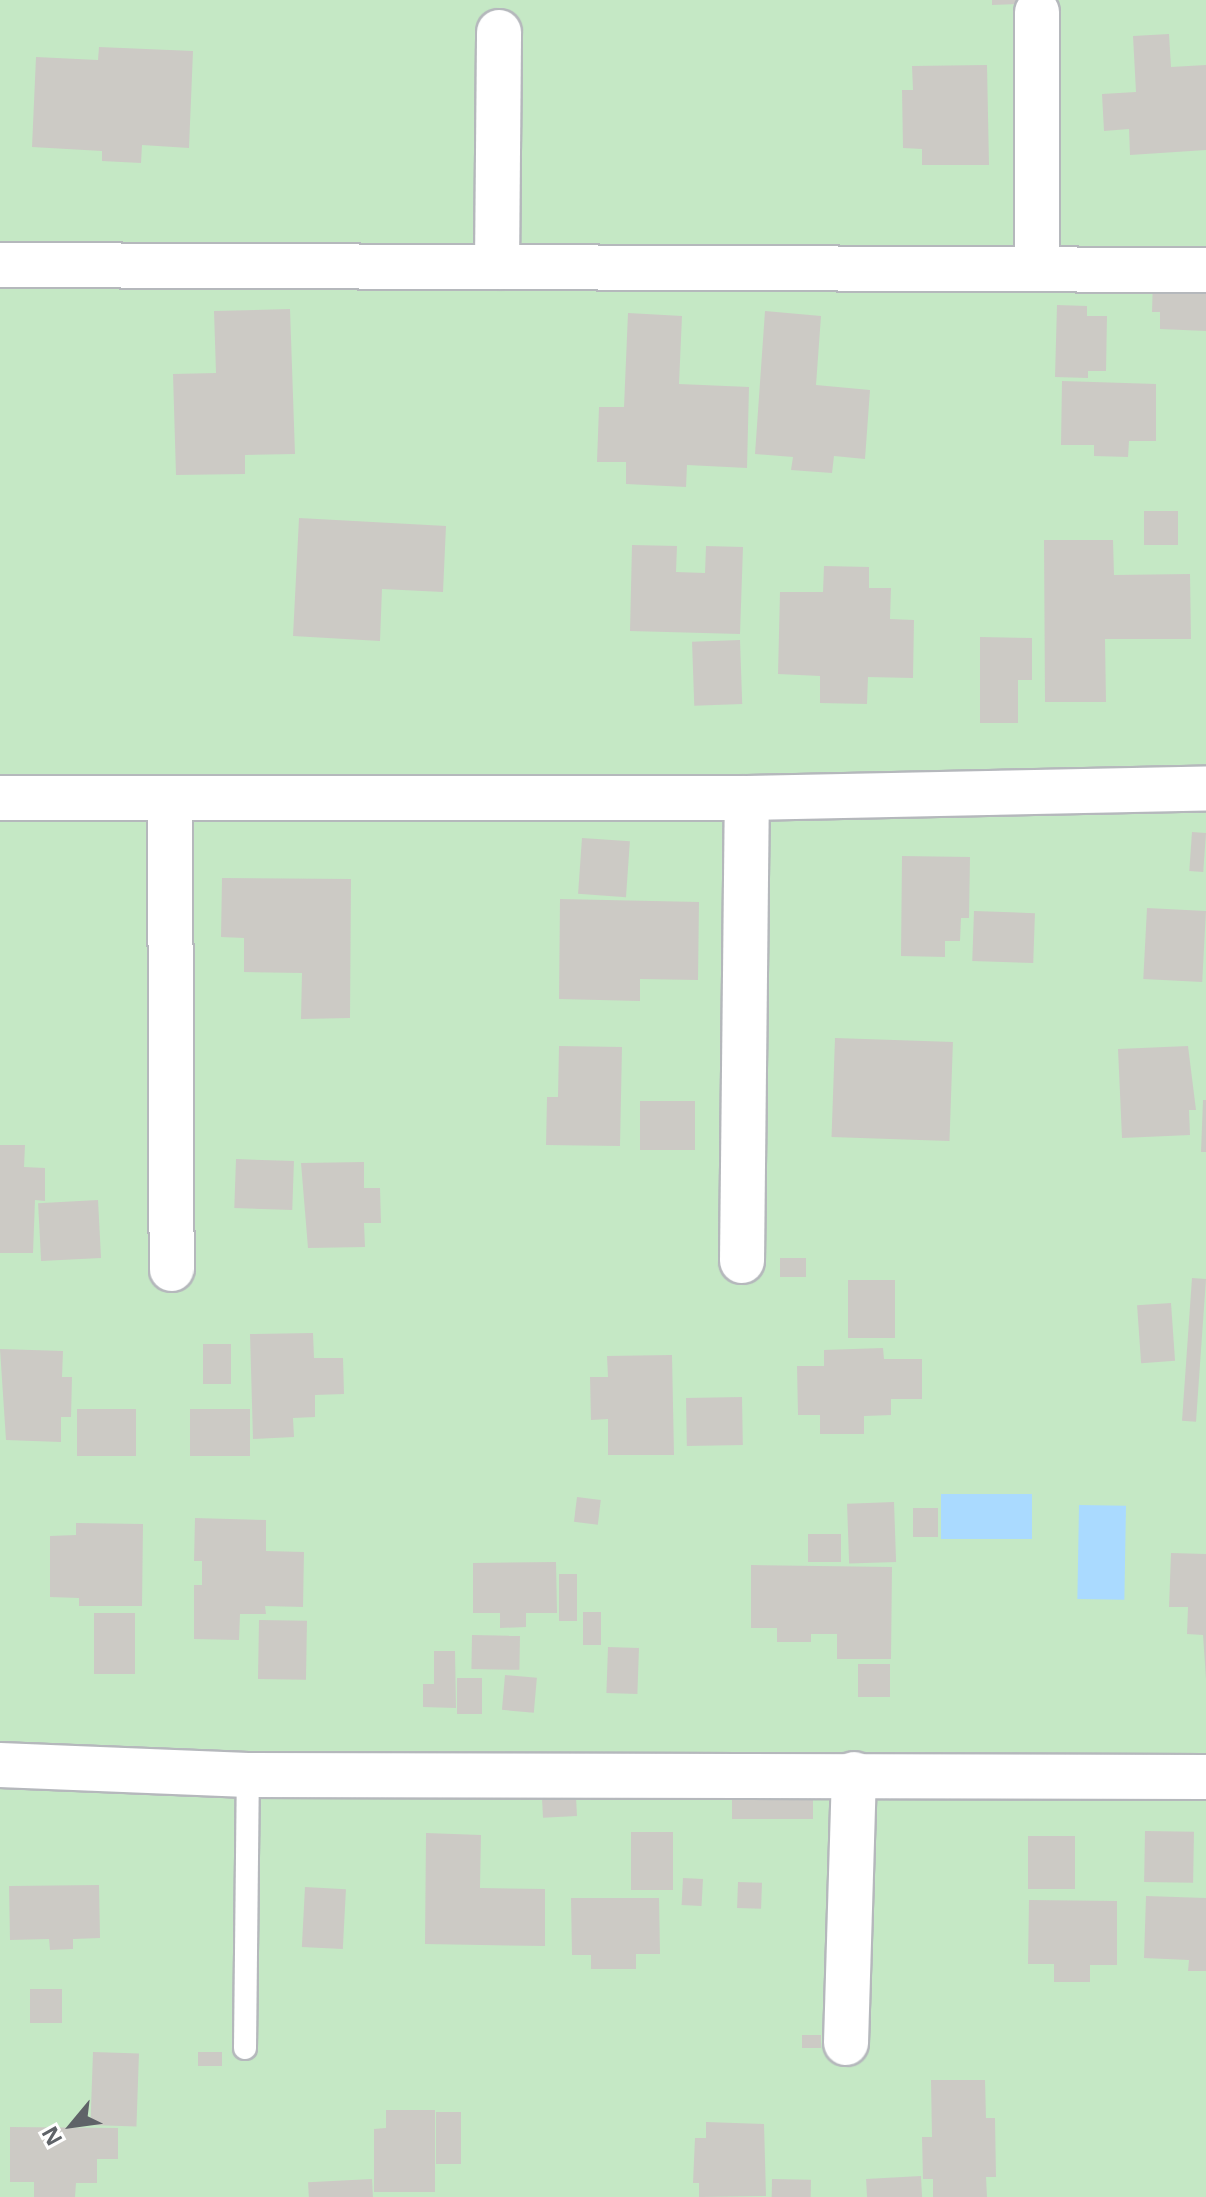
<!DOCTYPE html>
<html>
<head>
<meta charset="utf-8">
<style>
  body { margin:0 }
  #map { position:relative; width:1206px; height:2197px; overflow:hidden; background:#f1efe8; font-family:"Open Sans",sans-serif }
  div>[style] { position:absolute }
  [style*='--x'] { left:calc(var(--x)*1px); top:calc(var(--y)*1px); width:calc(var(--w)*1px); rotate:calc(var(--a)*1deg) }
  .green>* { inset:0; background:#c5e8c5; transform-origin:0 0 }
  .water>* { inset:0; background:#aadaff; transform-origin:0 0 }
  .building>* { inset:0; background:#cccac5; transform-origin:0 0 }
  .roads { filter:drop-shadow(2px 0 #b5b8bc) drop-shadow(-2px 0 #b5b8bc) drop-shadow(0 2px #b5b8bc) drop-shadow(0 -2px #b5b8bc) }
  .service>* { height:22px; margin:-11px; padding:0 11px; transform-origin:11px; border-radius:11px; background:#fff }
  .minor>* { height:44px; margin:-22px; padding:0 22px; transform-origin:22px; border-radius:22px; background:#fff }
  span { translate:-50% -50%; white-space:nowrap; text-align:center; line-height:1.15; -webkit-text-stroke:7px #fff; paint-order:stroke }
  .north { position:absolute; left:32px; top:2085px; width:80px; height:80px; -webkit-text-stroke:6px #fff; paint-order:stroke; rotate:241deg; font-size:22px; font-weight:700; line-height:32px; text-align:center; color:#5f6368 }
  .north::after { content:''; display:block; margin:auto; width:28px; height:36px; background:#5f6368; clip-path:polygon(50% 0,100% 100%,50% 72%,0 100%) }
</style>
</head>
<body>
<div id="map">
  <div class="green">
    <i style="left:0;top:0;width:1206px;height:2197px"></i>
  </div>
  <div class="water">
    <i style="left:1032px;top:1494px;width:45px;height:91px;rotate:90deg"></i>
    <i style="left:1079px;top:1505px;width:47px;height:94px;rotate:1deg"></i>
  </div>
  <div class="building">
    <i style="clip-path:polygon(992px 0,1019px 0,1019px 4px,992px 5px)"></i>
    <i style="clip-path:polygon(1169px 34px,1171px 67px,1206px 65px,1206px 150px,1130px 155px,1129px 129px,1104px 131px,1102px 94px,1136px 92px,1133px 36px)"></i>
    <i style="clip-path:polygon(99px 47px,193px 51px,189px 148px,142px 145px,141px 163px,102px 161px,102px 151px,32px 147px,36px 57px,98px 60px)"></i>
    <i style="clip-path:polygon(987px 65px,989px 165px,922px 165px,922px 149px,903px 148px,902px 90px,913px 90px,912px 66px)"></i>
    <i style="clip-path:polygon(1153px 279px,1206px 282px,1206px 331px,1160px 329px,1160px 312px,1152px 312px)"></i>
    <i style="clip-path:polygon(1057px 305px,1087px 306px,1087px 316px,1107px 316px,1106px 371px,1088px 371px,1088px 378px,1055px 377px)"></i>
    <i style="clip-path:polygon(290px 309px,295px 454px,245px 455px,245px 474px,176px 475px,173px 374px,216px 373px,214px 311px)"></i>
    <i style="clip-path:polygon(765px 311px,821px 316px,816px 385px,870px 390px,865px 459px,834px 456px,832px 473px,791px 470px,793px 457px,755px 454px)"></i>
    <i style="clip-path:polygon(628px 313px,682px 316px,679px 384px,749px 387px,747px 468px,687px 465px,686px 487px,626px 484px,626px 462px,597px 462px,599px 407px,624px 407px)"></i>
    <i style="clip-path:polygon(1062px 381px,1156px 384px,1156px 441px,1129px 441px,1128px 457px,1094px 456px,1094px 445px,1061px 445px)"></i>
    <i style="left:1144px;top:511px;width:34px;height:34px"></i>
    <i style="clip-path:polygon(299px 518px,446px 526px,443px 592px,382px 589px,380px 641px,293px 636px)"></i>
    <i style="clip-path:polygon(1044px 540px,1113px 540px,1114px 575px,1190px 574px,1191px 639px,1105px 639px,1106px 702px,1045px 702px)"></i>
    <i style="clip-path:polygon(632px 545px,677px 546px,676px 572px,705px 573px,706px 546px,743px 547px,740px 634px,630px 631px)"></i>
    <i style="clip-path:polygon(824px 566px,869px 567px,869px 588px,891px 588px,890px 619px,914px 620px,913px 678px,868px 677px,867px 704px,820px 703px,820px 676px,778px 674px,780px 592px,823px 592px)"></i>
    <i style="clip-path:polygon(980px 637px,1032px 638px,1032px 680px,1018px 680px,1018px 723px,980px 723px)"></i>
    <i style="left:740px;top:640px;width:64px;height:48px;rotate:88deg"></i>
    <i style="left:1192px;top:832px;width:14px;height:39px;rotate:4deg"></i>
    <i style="left:582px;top:838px;width:48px;height:56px;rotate:4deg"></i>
    <i style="clip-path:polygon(902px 856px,970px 857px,969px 918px,961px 918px,960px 941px,945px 941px,945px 957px,901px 956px)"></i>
    <i style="clip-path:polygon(222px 878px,351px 879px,350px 1018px,301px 1019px,302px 973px,244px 972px,244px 938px,221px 937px)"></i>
    <i style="clip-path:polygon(560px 899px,699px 902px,698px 980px,640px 979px,640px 1001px,559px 999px)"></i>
    <i style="left:1147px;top:908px;width:59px;height:71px;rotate:3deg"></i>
    <i style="left:974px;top:911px;width:61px;height:50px;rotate:2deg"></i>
    <i style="left:835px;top:1038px;width:118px;height:99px;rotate:2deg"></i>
    <i style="clip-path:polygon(559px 1046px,622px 1047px,620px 1146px,546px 1145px,547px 1097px,558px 1097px)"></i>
    <i style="clip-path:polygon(1188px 1046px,1196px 1110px,1189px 1110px,1190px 1135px,1122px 1138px,1118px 1049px)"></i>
    <i style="clip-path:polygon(1203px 1100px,1206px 1100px,1206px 1152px,1201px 1152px)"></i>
    <i style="left:640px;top:1101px;width:55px;height:49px"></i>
    <i style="clip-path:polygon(0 1145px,25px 1145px,24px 1167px,45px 1168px,45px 1201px,35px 1200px,33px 1253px,0 1253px)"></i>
    <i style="left:236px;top:1159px;width:58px;height:49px;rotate:2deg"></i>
    <i style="clip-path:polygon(364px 1162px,364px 1188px,380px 1188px,381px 1223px,364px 1223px,365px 1247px,308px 1248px,301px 1163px)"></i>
    <i style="left:98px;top:1200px;width:58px;height:60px;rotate:87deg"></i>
    <i style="left:780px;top:1258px;width:26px;height:19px"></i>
    <i style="left:1192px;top:1278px;width:14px;height:143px;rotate:4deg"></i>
    <i style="left:848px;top:1280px;width:47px;height:58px"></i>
    <i style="left:1171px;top:1303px;width:58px;height:34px;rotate:86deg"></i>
    <i style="clip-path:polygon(313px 1333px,314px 1358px,343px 1358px,344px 1394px,315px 1395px,315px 1417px,293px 1418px,294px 1437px,253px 1439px,250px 1334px)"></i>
    <i style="left:203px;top:1344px;width:28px;height:40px"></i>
    <i style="clip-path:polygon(883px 1348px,884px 1359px,922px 1359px,922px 1399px,891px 1399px,891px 1415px,864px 1416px,864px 1434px,820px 1434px,820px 1415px,798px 1415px,797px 1366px,824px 1366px,824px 1350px)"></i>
    <i style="clip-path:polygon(0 1349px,63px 1351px,62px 1377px,72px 1377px,71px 1417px,61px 1417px,61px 1442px,6px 1440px)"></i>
    <i style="clip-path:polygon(672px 1355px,674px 1455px,608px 1455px,608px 1419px,591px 1420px,590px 1377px,608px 1377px,607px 1356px)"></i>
    <i style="left:742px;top:1397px;width:48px;height:56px;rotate:89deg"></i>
    <i style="left:77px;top:1409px;width:59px;height:47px"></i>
    <i style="left:190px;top:1409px;width:60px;height:47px"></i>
    <i style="left:577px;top:1497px;width:24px;height:25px;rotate:7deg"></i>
    <i style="left:894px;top:1502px;width:60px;height:47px;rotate:88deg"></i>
    <i style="left:913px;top:1508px;width:25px;height:29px"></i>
    <i style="clip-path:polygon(195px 1518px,266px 1520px,266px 1551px,304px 1552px,303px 1607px,265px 1606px,266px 1614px,240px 1614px,239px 1640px,194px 1639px,194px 1585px,202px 1585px,202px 1561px,194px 1561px)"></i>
    <i style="clip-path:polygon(76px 1523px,143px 1524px,142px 1606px,79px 1606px,79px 1598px,50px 1597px,50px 1536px,76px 1535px)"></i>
    <i style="left:808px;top:1534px;width:33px;height:28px"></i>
    <i style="clip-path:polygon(1171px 1553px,1206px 1554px,1206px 1679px,1203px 1635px,1187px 1634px,1188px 1607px,1169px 1607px)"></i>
    <i style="clip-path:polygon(556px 1562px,557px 1613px,526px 1613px,526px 1627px,500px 1628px,500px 1613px,473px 1613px,473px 1563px)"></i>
    <i style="clip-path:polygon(751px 1565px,892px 1567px,891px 1659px,837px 1659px,837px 1634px,811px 1634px,811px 1642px,777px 1642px,777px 1628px,751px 1628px)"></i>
    <i style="left:559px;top:1574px;width:18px;height:47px"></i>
    <i style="left:583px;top:1612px;width:18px;height:33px"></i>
    <i style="left:94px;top:1613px;width:41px;height:61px"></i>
    <i style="left:259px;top:1620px;width:48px;height:59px;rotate:1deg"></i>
    <i style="left:472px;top:1635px;width:48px;height:34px;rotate:1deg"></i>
    <i style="left:608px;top:1647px;width:31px;height:46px;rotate:2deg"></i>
    <i style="clip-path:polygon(434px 1651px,455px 1651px,456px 1708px,423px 1707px,423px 1684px,434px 1684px)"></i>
    <i style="left:858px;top:1664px;width:32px;height:33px"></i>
    <i style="left:505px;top:1675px;width:32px;height:35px;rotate:5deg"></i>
    <i style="left:457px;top:1678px;width:25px;height:36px"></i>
    <i style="left:732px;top:1796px;width:81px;height:23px"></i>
    <i style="left:576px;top:1797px;width:19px;height:34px;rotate:87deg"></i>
    <i style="left:1145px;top:1831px;width:49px;height:51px;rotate:1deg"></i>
    <i style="left:631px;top:1832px;width:42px;height:58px"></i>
    <i style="clip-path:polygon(426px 1833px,481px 1835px,480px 1888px,545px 1889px,545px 1946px,425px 1944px)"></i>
    <i style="left:1028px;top:1836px;width:47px;height:53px"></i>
    <i style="left:683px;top:1878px;width:20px;height:27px;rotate:3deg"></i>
    <i style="left:738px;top:1882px;width:24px;height:26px;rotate:2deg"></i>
    <i style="clip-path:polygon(99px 1885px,100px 1938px,73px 1939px,73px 1949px,50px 1950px,49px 1939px,10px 1940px,9px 1886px)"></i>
    <i style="left:305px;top:1887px;width:41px;height:60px;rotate:3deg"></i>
    <i style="clip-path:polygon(1146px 1896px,1206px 1898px,1206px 1971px,1188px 1971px,1189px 1960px,1144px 1958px)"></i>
    <i style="clip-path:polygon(571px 1898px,659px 1898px,660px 1954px,636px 1954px,636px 1969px,591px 1969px,591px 1955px,572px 1955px)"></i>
    <i style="clip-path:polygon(1029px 1900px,1117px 1901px,1117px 1965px,1090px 1965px,1090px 1982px,1054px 1982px,1054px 1964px,1028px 1964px)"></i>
    <i style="left:30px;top:1989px;width:32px;height:34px"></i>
    <i style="left:821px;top:2035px;width:13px;height:19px;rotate:90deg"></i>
    <i style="left:93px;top:2052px;width:46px;height:73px;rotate:2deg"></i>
    <i style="left:198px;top:2052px;width:24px;height:14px"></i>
    <i style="clip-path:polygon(931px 2080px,985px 2080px,986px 2118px,995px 2118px,996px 2177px,986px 2177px,987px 2197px,933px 2197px,933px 2179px,923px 2179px,922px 2137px,932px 2137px)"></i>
    <i style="clip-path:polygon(386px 2110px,435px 2110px,435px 2192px,374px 2192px,374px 2129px,386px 2128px)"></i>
    <i style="left:461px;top:2112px;width:52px;height:25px;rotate:90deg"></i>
    <i style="clip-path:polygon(706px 2122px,764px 2124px,766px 2196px,699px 2197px,699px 2183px,693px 2183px,695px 2138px,706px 2138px)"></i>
    <i style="clip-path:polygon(10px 2127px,118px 2128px,118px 2159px,97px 2159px,97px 2183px,76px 2183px,75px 2197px,34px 2197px,34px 2182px,10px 2182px)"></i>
    <i style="left:921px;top:2176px;width:21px;height:55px;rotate:87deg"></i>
    <i style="left:372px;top:2179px;width:18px;height:64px;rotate:87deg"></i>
    <i style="left:772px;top:2179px;width:39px;height:18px;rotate:1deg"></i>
  </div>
  <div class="roads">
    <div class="service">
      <i style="--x:245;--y:2048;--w:273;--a:-89.4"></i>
    </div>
    <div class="minor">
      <i style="--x:1037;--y:12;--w:256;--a:90"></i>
      <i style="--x:0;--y:265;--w:1206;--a:0.24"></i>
      <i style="--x:497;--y:267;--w:235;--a:-89.5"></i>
      <i style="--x:0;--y:798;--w:747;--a:0"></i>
      <i style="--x:747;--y:798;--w:459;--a:-1.2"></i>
      <i style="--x:170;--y:800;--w:469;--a:89.8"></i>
      <i style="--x:742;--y:1261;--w:463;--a:-89.4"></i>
      <i style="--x:0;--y:1765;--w:248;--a:2.3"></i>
      <i style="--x:248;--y:1775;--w:958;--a:0.12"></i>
      <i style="--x:846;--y:2043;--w:269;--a:-88.3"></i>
    </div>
  </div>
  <div class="north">N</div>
</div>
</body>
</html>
